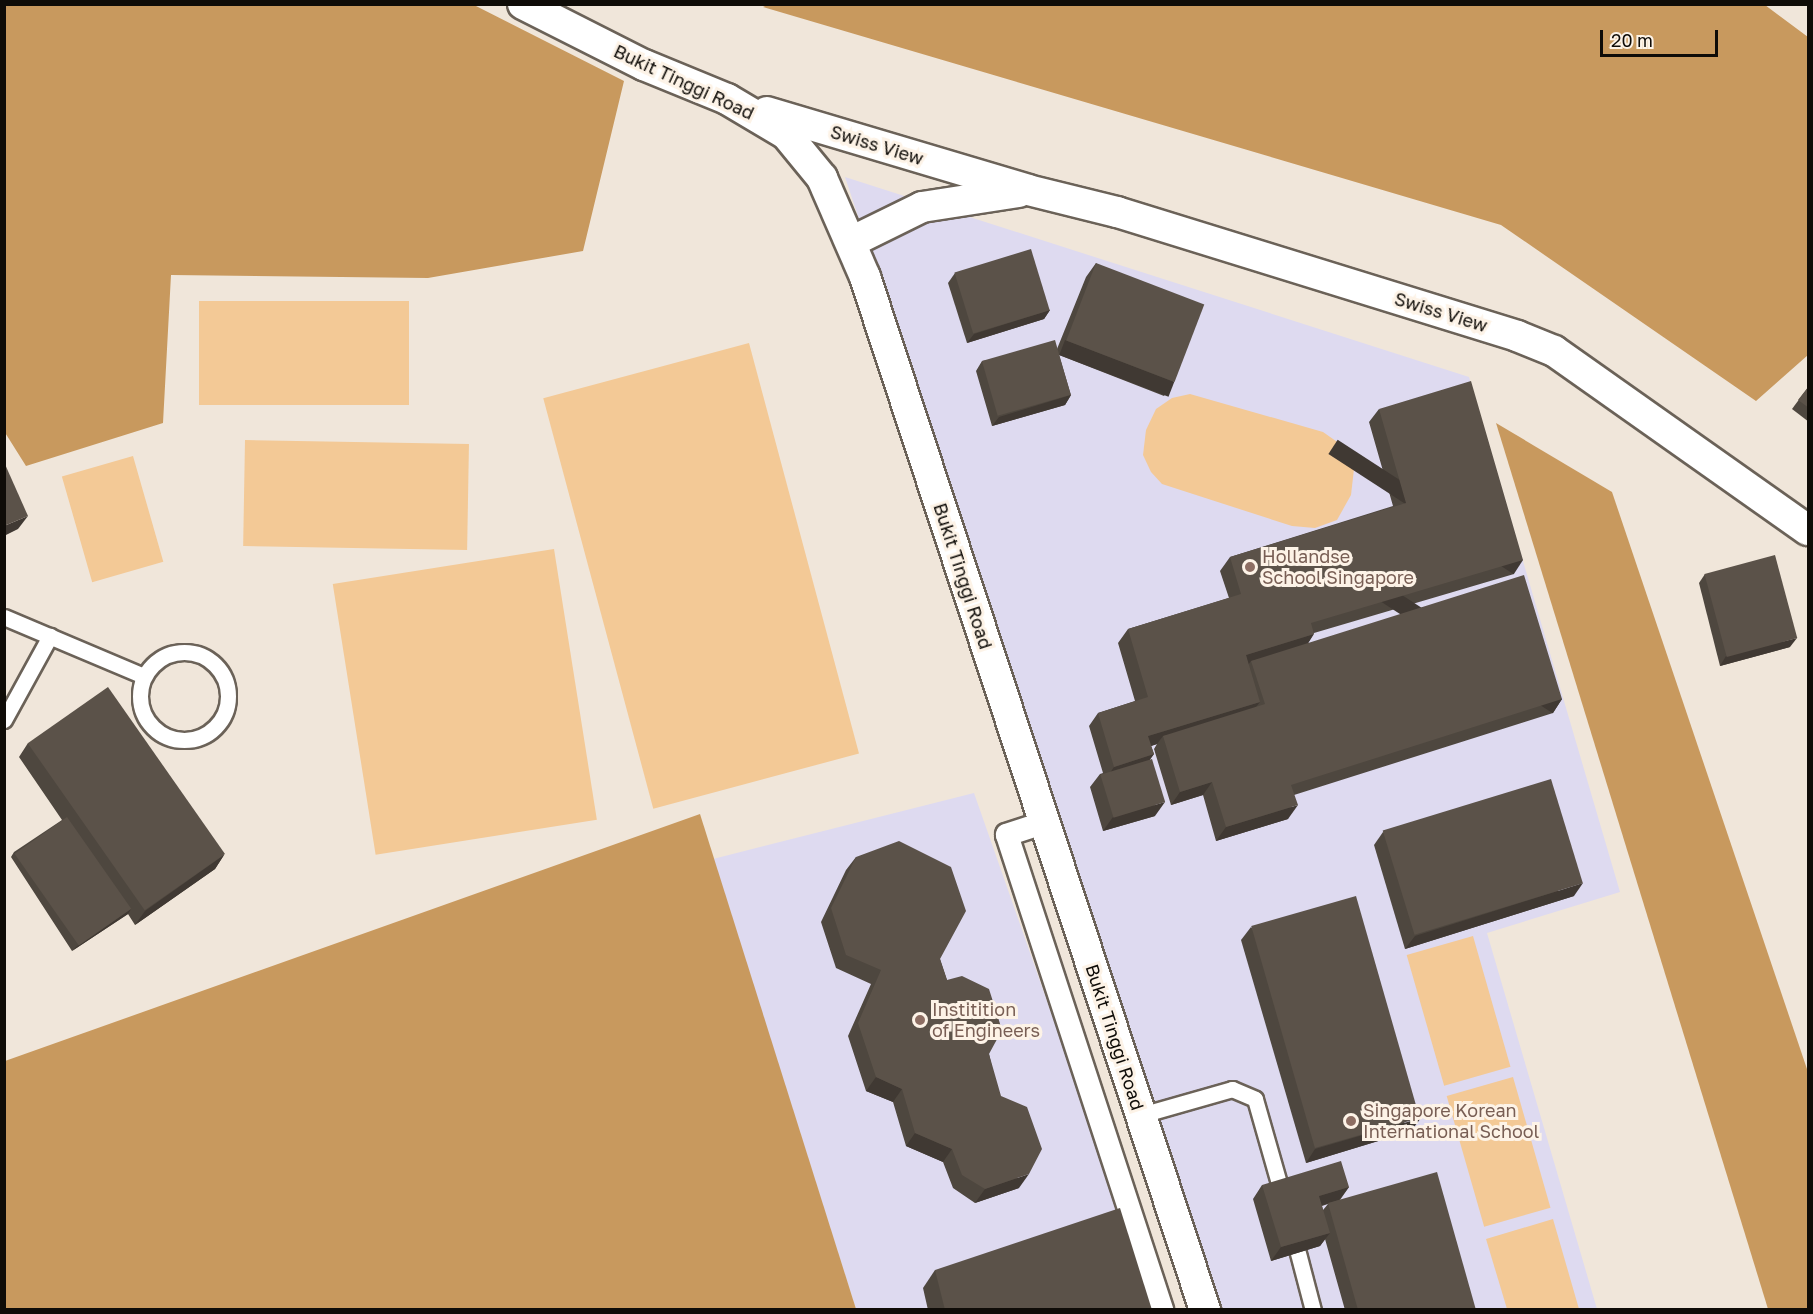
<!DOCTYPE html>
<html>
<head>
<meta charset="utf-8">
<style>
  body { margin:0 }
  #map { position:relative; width:1813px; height:1314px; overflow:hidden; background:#f0e6da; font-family:"Golos Text",sans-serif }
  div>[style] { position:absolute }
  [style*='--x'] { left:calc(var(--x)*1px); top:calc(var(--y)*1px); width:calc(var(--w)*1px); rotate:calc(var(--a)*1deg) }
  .education>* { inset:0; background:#dedaf0 }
  .green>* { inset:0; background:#f3c996; transform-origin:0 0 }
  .forest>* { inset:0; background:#c8995e }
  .roads { filter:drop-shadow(2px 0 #6b6258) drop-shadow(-2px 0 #6b6258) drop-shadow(0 2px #6b6258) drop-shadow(0 -2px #6b6258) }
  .service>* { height:15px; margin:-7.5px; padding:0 7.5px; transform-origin:7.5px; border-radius:7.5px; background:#fff }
  .service>.ring { margin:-7.5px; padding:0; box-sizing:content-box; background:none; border:15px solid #fff; border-radius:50% }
  .pedestrian>* { height:22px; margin:-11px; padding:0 11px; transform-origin:11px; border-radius:11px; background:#fff }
  .minor>* { height:30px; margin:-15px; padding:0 15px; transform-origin:15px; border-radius:15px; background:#fff }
  .wall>* { inset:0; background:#4e473f }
  .shaded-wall>* { inset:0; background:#403933; transform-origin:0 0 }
  .building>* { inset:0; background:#5b5249; transform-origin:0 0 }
  .dots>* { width:16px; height:16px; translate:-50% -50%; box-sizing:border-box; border:3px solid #fdf3e7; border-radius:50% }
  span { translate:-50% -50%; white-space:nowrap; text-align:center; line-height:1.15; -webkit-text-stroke:6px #fdf3e7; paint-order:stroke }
  .street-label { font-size:18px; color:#0f0c08 }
  .education-label { font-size:18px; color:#785e54 }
  .left { translate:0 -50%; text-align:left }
  .frame { position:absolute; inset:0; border:6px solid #0f0c08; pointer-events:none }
  .scale { position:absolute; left:1600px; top:30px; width:118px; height:27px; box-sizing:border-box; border:3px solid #0f0c08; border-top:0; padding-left:8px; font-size:18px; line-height:21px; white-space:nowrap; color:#0f0c08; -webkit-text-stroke:4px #fdf3e7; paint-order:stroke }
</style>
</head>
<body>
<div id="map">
  <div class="education">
    <i style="clip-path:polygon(845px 177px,1469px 377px,1620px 892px,1487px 933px,1597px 1309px,1222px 1309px)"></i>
    <i style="clip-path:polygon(974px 793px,1155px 1309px,856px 1309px,713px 859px)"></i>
  </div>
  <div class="green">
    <i style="left:409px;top:301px;width:104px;height:210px;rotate:90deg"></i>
    <i style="left:749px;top:343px;width:425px;height:213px;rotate:75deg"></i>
    <i style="clip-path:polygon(1190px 394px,1323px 432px,1343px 446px,1354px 469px,1351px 495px,1337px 520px,1315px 528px,1292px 526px,1162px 484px,1151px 472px,1143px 455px,1146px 430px,1156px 409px,1172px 398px)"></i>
    <i style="left:245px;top:440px;width:224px;height:106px;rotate:1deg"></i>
    <i style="left:133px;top:456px;width:110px;height:74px;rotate:74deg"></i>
    <i style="left:554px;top:549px;width:274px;height:224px;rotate:81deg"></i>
    <i style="left:1473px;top:936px;width:136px;height:69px;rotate:74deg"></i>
    <i style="left:1513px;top:1077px;width:136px;height:69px;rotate:74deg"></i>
    <i style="clip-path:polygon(1553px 1219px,1579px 1309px,1507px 1309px,1486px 1239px)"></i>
  </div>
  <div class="forest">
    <i style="clip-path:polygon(4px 5px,474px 5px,624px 81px,583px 251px,428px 278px,171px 275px,163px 423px,26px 466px,4px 431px)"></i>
    <i style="clip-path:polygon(767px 5px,1765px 5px,1808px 37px,1808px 355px,1756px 401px,1501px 225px,763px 7px)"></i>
    <i style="clip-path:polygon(1496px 423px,1612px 492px,1808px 1072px,1808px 1309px,1768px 1309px)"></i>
    <i style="clip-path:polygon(700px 814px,856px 1309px,5px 1309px,5px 1061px)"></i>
  </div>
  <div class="roads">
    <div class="service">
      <i style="--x:4;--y:617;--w:152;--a:22.9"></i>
      <i class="ring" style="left:140px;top:652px;width:73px;height:73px"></i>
      <i style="--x:4;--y:720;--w:96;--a:-61.3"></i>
      <i style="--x:1141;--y:1115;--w:95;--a:-15.9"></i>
      <i style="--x:1232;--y:1089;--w:25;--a:23"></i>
      <i style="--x:1255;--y:1099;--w:95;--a:74.1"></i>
      <i style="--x:1298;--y:1253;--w:59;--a:75.3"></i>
    </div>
    <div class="pedestrian">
      <i style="--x:1043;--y:823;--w:38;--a:162"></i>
      <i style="--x:1007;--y:835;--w:500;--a:71.9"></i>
    </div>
    <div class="minor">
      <i style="--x:523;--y:4;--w:136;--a:26.8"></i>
      <i style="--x:644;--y:65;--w:90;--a:22.3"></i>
      <i style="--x:727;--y:99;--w:69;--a:30.7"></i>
      <i style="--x:786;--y:134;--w:57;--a:50.7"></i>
      <i style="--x:822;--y:178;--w:108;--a:66.5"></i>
      <i style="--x:865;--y:277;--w:1088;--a:71.78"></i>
      <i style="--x:767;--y:112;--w:272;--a:16.6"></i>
      <i style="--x:1028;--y:190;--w:92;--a:13.9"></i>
      <i style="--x:1117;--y:212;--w:419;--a:17.2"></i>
      <i style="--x:1517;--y:336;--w:40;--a:22"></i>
      <i style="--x:1554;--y:351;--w:311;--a:35.2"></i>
      <i style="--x:851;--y:242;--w:79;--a:-26.2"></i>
      <i style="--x:922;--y:207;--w:98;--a:-8.8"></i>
    </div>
  </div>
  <div class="wall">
    <i style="clip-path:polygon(1096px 263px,1174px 382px,1164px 396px,1059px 355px,1071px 395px,1065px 405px,992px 426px,976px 371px,982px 361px,1057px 349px,1086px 277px)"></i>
    <i style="clip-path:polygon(955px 273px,1050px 310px,1044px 319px,967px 343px,948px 283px)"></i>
    <i style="clip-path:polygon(1809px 386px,1809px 422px,1792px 409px)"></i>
    <i style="clip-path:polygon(1379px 409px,1514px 574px,1314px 633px,1308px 643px,1562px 699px,1553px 713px,1294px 795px,1288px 819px,1216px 841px,1203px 795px,1171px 805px,1154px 749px,1157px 744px,1151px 746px,1154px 754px,1150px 759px,1155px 816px,1103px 831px,1090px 787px,1100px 774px,1103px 773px,1089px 726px,1098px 713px,1135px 701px,1118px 643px,1128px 629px,1229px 598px,1220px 571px,1230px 557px,1393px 506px,1369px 422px)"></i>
    <i style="clip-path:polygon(1705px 574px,1790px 647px,1720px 666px,1699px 583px)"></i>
    <i style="clip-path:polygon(28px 743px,224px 855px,215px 869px,135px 925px,128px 914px,72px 951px,11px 857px,14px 852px,62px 820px,19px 757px)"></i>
    <i style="clip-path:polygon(1383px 832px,1574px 896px,1405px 949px,1374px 845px)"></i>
    <i style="clip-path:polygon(856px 857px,940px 959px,947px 980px,989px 1054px,1019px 1188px,975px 1203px,953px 1188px,943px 1162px,906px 1146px,893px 1102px,866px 1091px,848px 1036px,871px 984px,836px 968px,821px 922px,846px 870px)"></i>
    <i style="clip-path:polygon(1251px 927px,1411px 1131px,1306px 1163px,1241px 940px)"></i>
    <i style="clip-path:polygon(evenodd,1262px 1185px,1349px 1187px,1340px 1200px,1476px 1310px,1345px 1310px,1325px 1239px,1320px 1246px,1271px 1261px,1253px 1199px,1262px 1185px,1328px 1204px,1323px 1210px,1322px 1206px,1328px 1204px)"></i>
    <i style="clip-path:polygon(935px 1270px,1152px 1310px,928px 1310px,923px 1288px)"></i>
  </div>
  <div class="shaded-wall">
    <i style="clip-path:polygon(1050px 310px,1044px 319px,967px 343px,974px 334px)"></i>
    <i style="left:1065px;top:340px;width:117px;height:16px;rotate:21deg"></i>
    <i style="clip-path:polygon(1071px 395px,1065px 405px,992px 426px,999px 417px)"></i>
    <i style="clip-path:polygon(28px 516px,18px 529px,4px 536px,4px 526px)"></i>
    <i style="left:1523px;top:560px;width:17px;height:221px;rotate:123deg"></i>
    <i style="clip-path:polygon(1314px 634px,1305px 648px,1251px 661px,1248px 665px,1246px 655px)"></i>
    <i style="clip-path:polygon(1797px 638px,1790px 647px,1720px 666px,1726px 656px)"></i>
    <i style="left:1562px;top:699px;width:17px;height:284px;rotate:123deg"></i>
    <i style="clip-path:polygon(1260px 702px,1250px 715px,1163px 736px,1157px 744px,1139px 750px,1148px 736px)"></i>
    <i style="clip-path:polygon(1154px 754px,1144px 768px,1105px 780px,1114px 767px)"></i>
    <i style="clip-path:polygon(1212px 782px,1203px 795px,1171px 805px,1180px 792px)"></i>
    <i style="clip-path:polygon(1165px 802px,1155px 816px,1103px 831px,1113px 817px)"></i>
    <i style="clip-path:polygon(1298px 805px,1288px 819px,1216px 841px,1226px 827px)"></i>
    <i style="clip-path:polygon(224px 855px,215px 869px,135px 925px,145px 911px)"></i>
    <i style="clip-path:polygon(1583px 883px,1574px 896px,1405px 949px,1415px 936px)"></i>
    <i style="clip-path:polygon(131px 909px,128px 914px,72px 951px,76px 947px)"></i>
    <i style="clip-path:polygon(876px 1077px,902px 1089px,893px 1102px,866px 1091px)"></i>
    <i style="clip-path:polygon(1421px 1118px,1411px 1131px,1306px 1163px,1315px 1149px)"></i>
    <i style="clip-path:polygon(915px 1133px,952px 1149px,943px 1162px,906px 1146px)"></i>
    <i style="clip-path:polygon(1029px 1174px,1019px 1188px,975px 1203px,985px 1189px)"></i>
    <i style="clip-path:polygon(1349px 1187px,1339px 1200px,1310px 1209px,1319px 1196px)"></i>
    <i style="clip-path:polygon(1330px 1233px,1320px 1246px,1271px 1261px,1281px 1247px)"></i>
  </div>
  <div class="building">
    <i style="left:1031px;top:249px;width:64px;height:80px;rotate:73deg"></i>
    <i style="left:1096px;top:263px;width:116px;height:83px;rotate:21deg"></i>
    <i style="left:1055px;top:340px;width:57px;height:76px;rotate:74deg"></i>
    <i style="clip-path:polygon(1471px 381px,1523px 560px,1311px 623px,1314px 634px,1246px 655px,1260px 702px,1148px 736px,1154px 754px,1114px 767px,1098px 713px,1148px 697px,1128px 629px,1241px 594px,1230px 557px,1406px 503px,1379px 409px)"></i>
    <i style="clip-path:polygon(1809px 386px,1809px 408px,1798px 400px)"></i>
    <i style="clip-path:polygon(4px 462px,28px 516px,4px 526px)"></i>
    <i style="left:1775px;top:555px;width:86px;height:73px;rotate:75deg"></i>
    <i style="clip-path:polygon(1524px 575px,1562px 699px,1291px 785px,1298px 805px,1226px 827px,1212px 782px,1180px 792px,1163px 736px,1265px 704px,1251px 661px)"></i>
    <i style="left:108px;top:687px;width:204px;height:98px;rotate:55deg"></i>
    <i style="left:1152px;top:759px;width:45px;height:54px;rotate:73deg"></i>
    <i style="left:1551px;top:779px;width:109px;height:176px;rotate:73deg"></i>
    <i style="left:67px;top:817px;width:112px;height:64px;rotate:55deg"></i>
    <i style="clip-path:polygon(899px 841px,951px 867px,966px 911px,940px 959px,947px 980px,962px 976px,989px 989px,1002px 1030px,989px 1054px,1001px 1096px,1027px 1107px,1042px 1149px,1029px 1174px,985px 1189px,962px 1175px,952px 1149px,915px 1133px,902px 1089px,876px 1077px,858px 1023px,881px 970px,846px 955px,831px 908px,856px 857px)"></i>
    <i style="left:1356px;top:896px;width:231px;height:109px;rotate:74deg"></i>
    <i style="clip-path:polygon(1341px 1161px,1349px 1187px,1319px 1196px,1330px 1233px,1281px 1247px,1262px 1185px)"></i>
    <i style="clip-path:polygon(1437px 1172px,1476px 1310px,1358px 1310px,1328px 1203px)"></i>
    <i style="clip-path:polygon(1120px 1208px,1152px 1310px,945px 1310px,935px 1270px)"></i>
  </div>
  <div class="dots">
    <i style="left:1250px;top:567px;background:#8d6e63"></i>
    <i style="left:920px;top:1020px;background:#8d6e63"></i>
    <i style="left:1351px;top:1121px;background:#8d6e63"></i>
  </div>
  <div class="street-label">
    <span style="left:684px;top:82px;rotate:25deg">Bukit Tinggi Road</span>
    <span style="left:877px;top:145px;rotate:17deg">Swiss View</span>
    <span style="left:1441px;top:312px;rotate:17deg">Swiss View</span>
    <span style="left:963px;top:576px;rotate:72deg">Bukit Tinggi Road</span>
    <span style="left:1115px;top:1037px;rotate:72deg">Bukit Tinggi Road</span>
  </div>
  <div class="education-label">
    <span class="left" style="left:1262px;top:567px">Hollandse<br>School Singapore</span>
    <span class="left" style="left:932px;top:1020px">Institition<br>of Engineers</span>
    <span class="left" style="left:1363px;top:1121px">Singapore Korean<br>International School</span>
  </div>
  <div class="frame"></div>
  <div class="scale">20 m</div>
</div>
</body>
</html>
